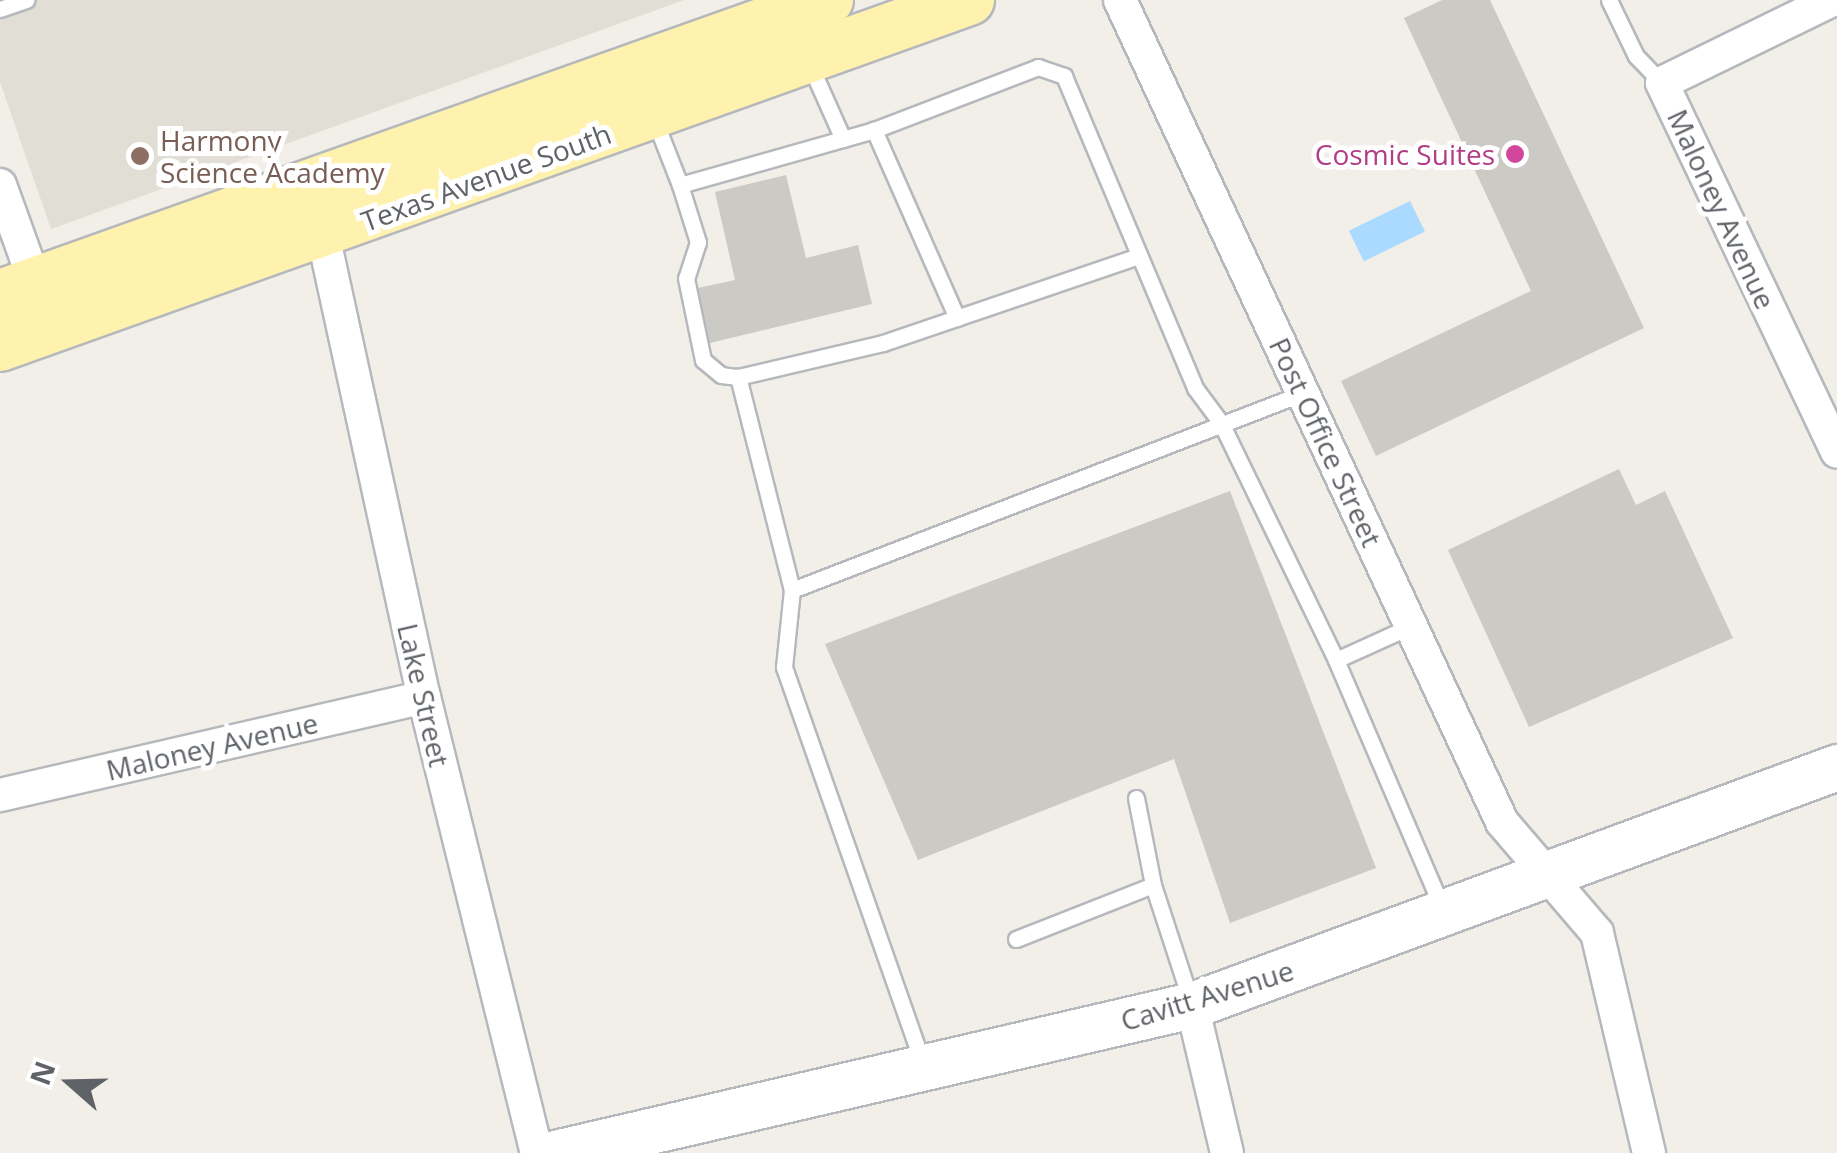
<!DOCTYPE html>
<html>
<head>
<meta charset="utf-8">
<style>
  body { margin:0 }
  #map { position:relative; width:1837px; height:1153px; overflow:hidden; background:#f1efe8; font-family:"Open Sans",sans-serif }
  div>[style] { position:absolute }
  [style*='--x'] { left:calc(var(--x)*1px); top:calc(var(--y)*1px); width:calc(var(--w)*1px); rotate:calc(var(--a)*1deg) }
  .education>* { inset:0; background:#e1ded6 }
  .water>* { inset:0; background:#aadaff; transform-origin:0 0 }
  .building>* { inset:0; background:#cccac5 }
  .roads { filter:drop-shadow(2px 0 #b5b8bc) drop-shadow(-2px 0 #b5b8bc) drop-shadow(0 2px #b5b8bc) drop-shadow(0 -2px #b5b8bc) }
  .lane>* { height:15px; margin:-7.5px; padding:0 7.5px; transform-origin:7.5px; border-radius:7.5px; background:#fff }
  .street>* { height:32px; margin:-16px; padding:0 16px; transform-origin:16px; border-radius:16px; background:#fff }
  .secondary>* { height:45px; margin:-22.5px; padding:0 22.5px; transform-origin:22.5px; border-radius:22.5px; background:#fff }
  .primary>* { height:50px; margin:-25px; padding:0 25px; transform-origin:25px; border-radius:25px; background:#fff2af }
  .dots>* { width:28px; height:28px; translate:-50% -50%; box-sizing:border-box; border:5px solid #fff; border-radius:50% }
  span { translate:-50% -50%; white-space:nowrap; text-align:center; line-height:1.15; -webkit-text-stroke:10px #fff; paint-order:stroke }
  .education-label { font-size:28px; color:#785e54 }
  .left { translate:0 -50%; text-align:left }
  .hotel-label { font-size:28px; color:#b23c85 }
  .right { translate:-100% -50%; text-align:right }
  .street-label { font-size:28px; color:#5f6368 }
  .north { position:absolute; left:20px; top:1033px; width:100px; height:100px; -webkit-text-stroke:8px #fff; paint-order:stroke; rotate:290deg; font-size:28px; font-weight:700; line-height:40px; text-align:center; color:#5f6368 }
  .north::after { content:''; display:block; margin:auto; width:35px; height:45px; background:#5f6368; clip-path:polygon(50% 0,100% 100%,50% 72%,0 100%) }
</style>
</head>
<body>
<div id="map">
  <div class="education">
    <i style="clip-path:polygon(0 0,684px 0,51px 229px,0 82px)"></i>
  </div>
  <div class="water">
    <i style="left:1410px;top:201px;width:34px;height:68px;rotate:64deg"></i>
  </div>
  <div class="building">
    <i style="clip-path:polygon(1442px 0,1490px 0,1644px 328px,1376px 456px,1341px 381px,1531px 291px,1404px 18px)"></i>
    <i style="clip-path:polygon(786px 175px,806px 258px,858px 245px,872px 304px,706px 344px,693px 289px,735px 280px,715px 192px)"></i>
    <i style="clip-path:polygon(1619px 469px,1636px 505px,1665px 491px,1733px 638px,1529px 727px,1448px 550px)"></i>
    <i style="clip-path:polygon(1230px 491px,1376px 868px,1230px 923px,1174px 759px,918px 860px,825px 644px)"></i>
  </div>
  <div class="roads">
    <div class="lane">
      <i style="--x:1609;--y:0;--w:62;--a:64.3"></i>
      <i style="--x:1636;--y:56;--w:37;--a:46"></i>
      <i style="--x:0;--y:9;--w:28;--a:-19"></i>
      <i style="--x:810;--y:65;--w:81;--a:66"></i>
      <i style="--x:655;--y:121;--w:69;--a:68.7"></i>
      <i style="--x:680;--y:185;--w:202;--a:-15.8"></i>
      <i style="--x:680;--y:185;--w:60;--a:72.5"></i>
      <i style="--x:698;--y:242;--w:38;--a:108"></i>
      <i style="--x:686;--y:278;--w:84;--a:78.3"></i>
      <i style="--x:703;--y:360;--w:23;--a:40"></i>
      <i style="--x:721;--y:375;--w:17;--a:7"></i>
      <i style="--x:957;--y:318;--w:206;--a:-113.8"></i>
      <i style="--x:874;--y:130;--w:176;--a:-21"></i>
      <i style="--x:1038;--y:67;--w:28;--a:19"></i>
      <i style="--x:1064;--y:76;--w:338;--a:67.2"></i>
      <i style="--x:1195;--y:388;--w:44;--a:53.4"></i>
      <i style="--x:1221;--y:423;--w:263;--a:64.1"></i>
      <i style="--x:1336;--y:660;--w:269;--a:66.8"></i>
      <i style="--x:792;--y:590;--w:220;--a:-104.2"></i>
      <i style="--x:738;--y:377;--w:149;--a:-13.2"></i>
      <i style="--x:883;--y:343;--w:269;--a:-18.8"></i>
      <i style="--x:1336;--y:660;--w:82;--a:-24.4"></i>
      <i style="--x:1136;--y:798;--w:89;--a:78.9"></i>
      <i style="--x:1016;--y:939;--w:147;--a:-21.5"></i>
      <i style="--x:1153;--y:885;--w:122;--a:71.9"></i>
      <i style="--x:923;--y:1064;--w:421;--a:-109.3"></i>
      <i style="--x:784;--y:667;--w:77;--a:-84.1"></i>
      <i style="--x:792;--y:590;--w:548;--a:-21.08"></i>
    </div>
    <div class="street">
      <i style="--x:1120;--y:0;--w:906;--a:65.07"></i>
      <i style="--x:1502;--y:822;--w:146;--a:49.4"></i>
      <i style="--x:1597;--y:933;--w:226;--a:76.7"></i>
      <i style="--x:1832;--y:0;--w:189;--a:154"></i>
      <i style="--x:1662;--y:83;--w:408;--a:64.6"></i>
      <i style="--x:0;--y:185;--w:103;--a:70.2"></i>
      <i style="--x:323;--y:235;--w:473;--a:77.7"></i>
      <i style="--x:424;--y:697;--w:470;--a:76.1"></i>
      <i style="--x:0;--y:795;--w:435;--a:-13"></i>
      <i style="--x:1192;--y:1005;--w:152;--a:76.7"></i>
    </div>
    <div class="secondary">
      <i style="--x:555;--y:1153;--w:654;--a:-13.08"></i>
      <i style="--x:1192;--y:1005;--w:688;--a:-20.25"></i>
    </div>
    <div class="primary">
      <i style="--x:0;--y:295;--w:879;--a:-19.61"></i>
      <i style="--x:0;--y:346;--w:1029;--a:-19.65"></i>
    </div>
  </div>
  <div class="dots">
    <i style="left:1515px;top:154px;background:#d1479c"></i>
    <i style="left:140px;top:156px;background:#8d6e63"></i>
  </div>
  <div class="education-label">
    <span class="left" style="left:160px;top:156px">Harmony<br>Science Academy</span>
  </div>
  <div class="hotel-label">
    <span class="right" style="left:1495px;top:154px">Cosmic Suites</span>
  </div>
  <div class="street-label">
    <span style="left:486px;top:177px;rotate:-20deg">Texas Avenue South</span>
    <span style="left:1722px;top:209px;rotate:65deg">Maloney Avenue</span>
    <span style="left:1326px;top:442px;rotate:65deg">Post Office Street</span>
    <span style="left:424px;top:695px;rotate:77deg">Lake Street</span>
    <span style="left:212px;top:746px;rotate:-13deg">Maloney Avenue</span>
    <span style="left:1207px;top:995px;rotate:-17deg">Cavitt Avenue</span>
  </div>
  <div class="north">N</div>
</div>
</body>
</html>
